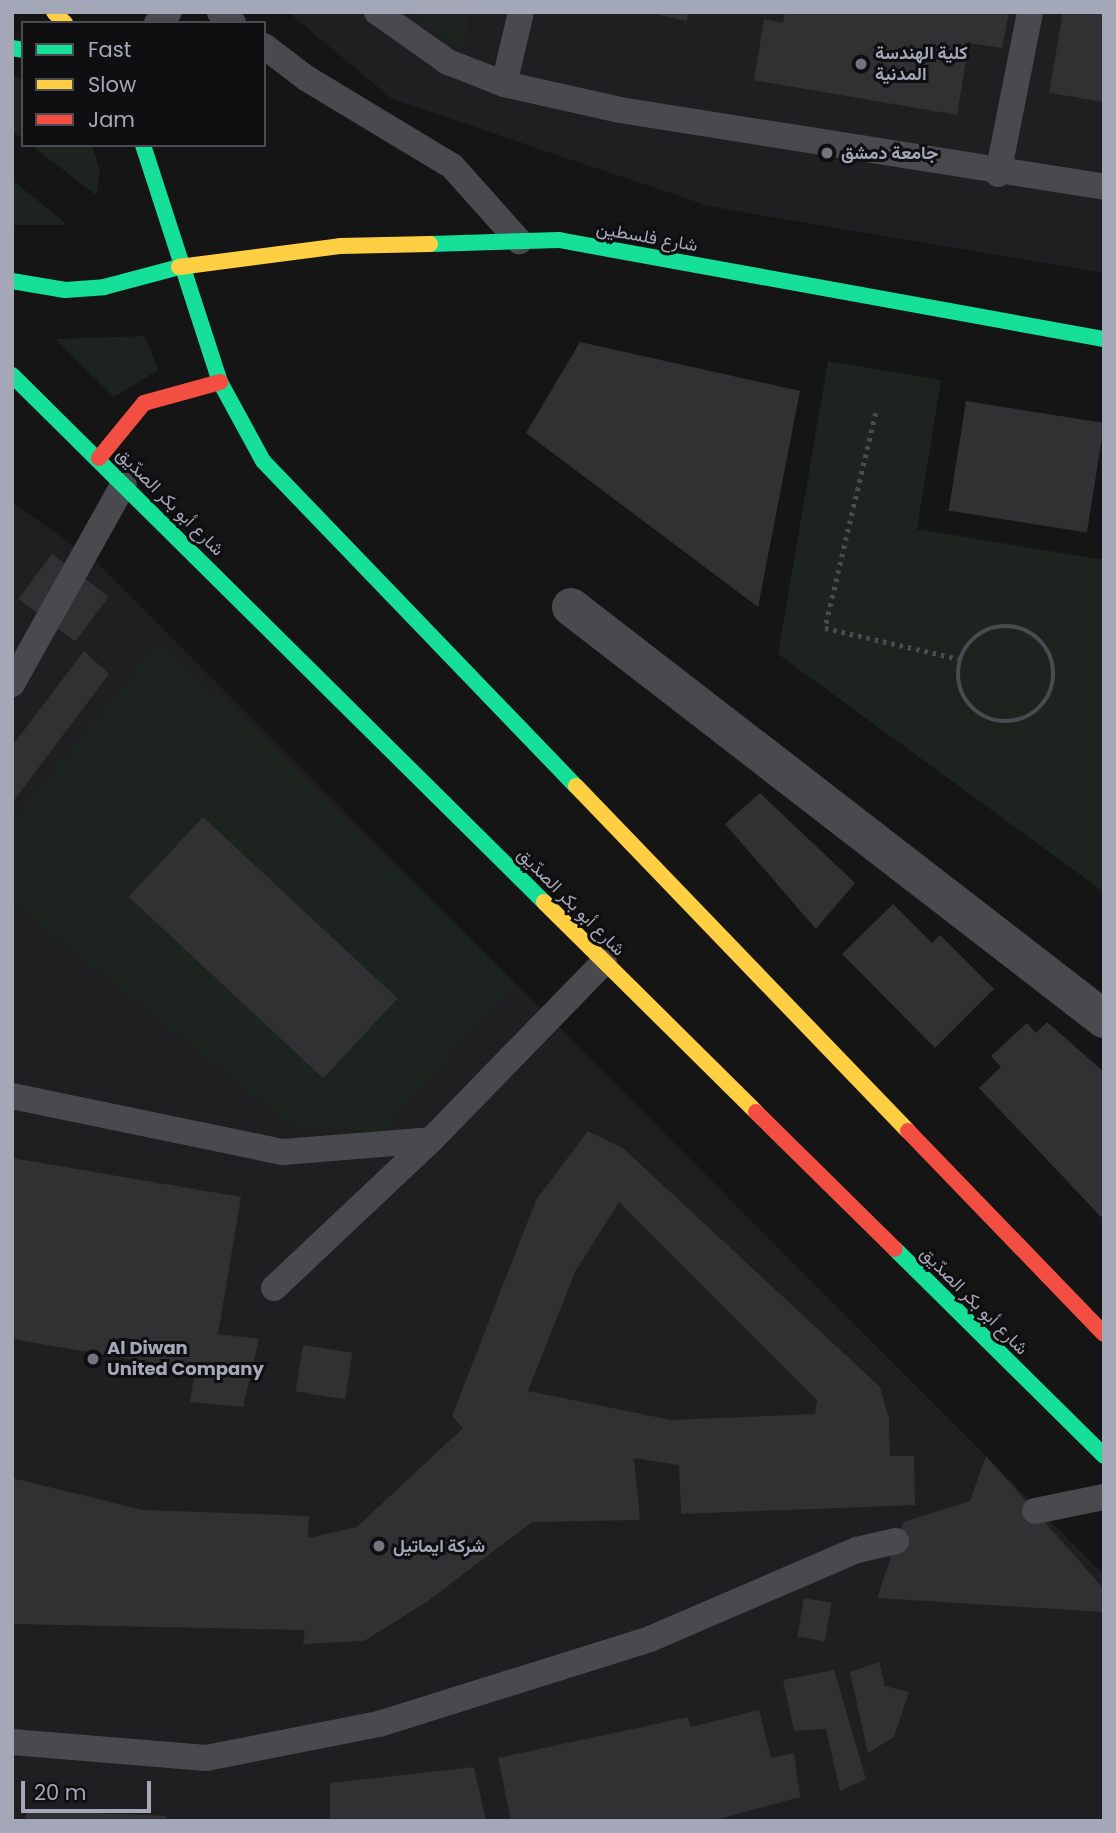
<!DOCTYPE html>
<html>
<head>
<meta charset="utf-8">
<style>
  body { margin:0 }
  #map { position:relative; width:1116px; height:1833px; overflow:hidden; background:#151515; font-family:Poppins,Vazirmatn,sans-serif }
  div>[style] { position:absolute }
  [style*='--x'] { left:calc(var(--x)*1px); top:calc(var(--y)*1px); width:calc(var(--w)*1px); rotate:calc(var(--a)*1deg) }
  .built>* { inset:0; background:#1f1f21 }
  .green>* { inset:0; background:#1d241f }
  .building>* { inset:0; background:#313133; transform-origin:0 0 }
  .path>* { height:4.5px; margin-top:-2.25px; transform-origin:0; background:repeating-linear-gradient(90deg,#4a4b50 0 3.5px,transparent 0 8.5px) }
  .path>.ring { margin:-2.25px; padding:0; box-sizing:content-box; background:none; border:4.5px solid #4a4b50; border-radius:50% }
  .lane>* { height:26px; margin:-13px; padding:0 13px; transform-origin:13px; border-radius:13px; background:#49494e }
  .street>* { height:38px; margin:-19px; padding:0 19px; transform-origin:19px; border-radius:19px; background:#49494e }
  .fast>* { height:16px; margin:-8px; padding:0 8px; transform-origin:8px; border-radius:8px; background:#16e098 }
  .slow>* { height:16px; margin:-8px; padding:0 8px; transform-origin:8px; border-radius:8px; background:#ffcf43 }
  .jam>* { height:16px; margin:-8px; padding:0 8px; transform-origin:8px; border-radius:8px; background:#f24e42 }
  .dots>* { width:19px; height:19px; translate:-50% -50%; box-sizing:border-box; border:4px solid #0f0f11; border-radius:50% }
  span { translate:-50% -50%; white-space:nowrap; text-align:center; line-height:1.15; -webkit-text-stroke:6px #0f0f11; paint-order:stroke }
  .poi-label { font-size:18px; color:#a4a7b7; font-weight:700 }
  .left { translate:0 -50%; text-align:left }
  .street-label { font-size:18px; color:#a4a7b7 }
  .frame { position:absolute; inset:0; border:14px solid #a4a7b7; pointer-events:none }
  .legend { position:absolute; left:21px; top:21px; width:245px; height:126px; box-sizing:border-box; background:#0f0f11; border:2px solid #4b4c53; margin:0; padding:9px 12px; list-style:none; font-size:21px; color:#a4a7b7 }
  .legend li { display:flex; align-items:center; gap:14px; height:35px }
  .legend b { width:35px; border:2px solid #4b4c53 }
  .scale { position:absolute; left:21px; top:1781px; width:130px; height:32px; box-sizing:border-box; border:4px solid #a4a7b7; border-top:0; padding-left:9px; font-size:21px; line-height:24px; white-space:nowrap; color:#a4a7b7; -webkit-text-stroke:5px #0f0f11; paint-order:stroke }
</style>
</head>
<body>
<div id="map">
  <div class="built">
    <i style="clip-path:polygon(288px 12px,1104px 12px,1104px 273px,708px 206px,392px 99px)"></i>
    <i style="clip-path:polygon(12px 502px,95px 561px,1104px 1575px,1104px 1821px,12px 1821px)"></i>
  </div>
  <div class="green">
    <i style="clip-path:polygon(410px 12px,472px 12px,461px 50px)"></i>
    <i style="clip-path:polygon(12px 75px,23px 79px,23px 139px,12px 131px)"></i>
    <i style="clip-path:polygon(31px 145px,92px 145px,100px 172px,96px 195px)"></i>
    <i style="clip-path:polygon(12px 180px,68px 225px,12px 225px)"></i>
    <i style="clip-path:polygon(145px 336px,158px 370px,114px 397px,55px 339px)"></i>
    <i style="clip-path:polygon(828px 361px,941px 380px,917px 529px,1104px 560px,1104px 892px,778px 654px)"></i>
    <i style="clip-path:polygon(160px 640px,515px 983px,382px 1132px,293px 1127px,12px 903px,12px 823px)"></i>
  </div>
  <div class="building">
    <i style="clip-path:polygon(647px 12px,688px 12px,687px 21px)"></i>
    <i style="clip-path:polygon(785px 12px,1009px 12px,1002px 48px,969px 43px,957px 115px,754px 80px,764px 19px,783px 23px)"></i>
    <i style="clip-path:polygon(1063px 12px,1104px 12px,1104px 102px,1049px 93px)"></i>
    <i style="clip-path:polygon(580px 342px,800px 391px,758px 607px,526px 433px)"></i>
    <i style="left:966px;top:401px;width:140px;height:111px;rotate:9deg"></i>
    <i style="left:52px;top:554px;width:71px;height:56px;rotate:37deg"></i>
    <i style="clip-path:polygon(84px 651px,109px 674px,12px 803px,12px 746px)"></i>
    <i style="clip-path:polygon(760px 793px,855px 883px,816px 929px,725px 824px)"></i>
    <i style="left:203px;top:817px;width:266px;height:109px;rotate:43deg"></i>
    <i style="clip-path:polygon(893px 904px,932px 943px,940px 935px,994px 989px,935px 1048px,842px 954px)"></i>
    <i style="clip-path:polygon(1047px 1022px,1104px 1072px,1104px 1220px,979px 1088px,1001px 1067px,991px 1056px,1027px 1023px,1036px 1033px)"></i>
    <i style="clip-path:polygon(evenodd,588px 1131px,624px 1149px,880px 1387px,889px 1419px,890px 1456px,914px 1456px,915px 1505px,681px 1514px,679px 1465px,634px 1458px,640px 1520px,532px 1522px,428px 1601px,364px 1641px,303px 1644px,305px 1630px,12px 1624px,12px 1478px,143px 1510px,309px 1516px,308px 1538px,357px 1527px,463px 1428px,452px 1416px,536px 1200px,588px 1131px,619px 1202px,817px 1400px,815px 1414px,671px 1420px,528px 1391px,575px 1272px,619px 1202px)"></i>
    <i style="clip-path:polygon(12px 1158px,241px 1197px,218px 1334px,259px 1339px,243px 1407px,190px 1402px,195px 1370px,12px 1339px)"></i>
    <i style="left:303px;top:1345px;width:50px;height:47px;rotate:9deg"></i>
    <i style="clip-path:polygon(986px 1456px,1104px 1589px,1104px 1612px,877px 1598px,903px 1522px,970px 1501px)"></i>
    <i style="left:804px;top:1598px;width:28px;height:39px;rotate:10deg"></i>
    <i style="clip-path:polygon(879px 1662px,885px 1686px,909px 1692px,894px 1737px,868px 1753px,850px 1672px)"></i>
    <i style="clip-path:polygon(834px 1670px,866px 1779px,840px 1791px,826px 1729px,794px 1731px,783px 1680px)"></i>
    <i style="clip-path:polygon(759px 1710px,771px 1758px,794px 1753px,800px 1797px,711px 1821px,511px 1821px,498px 1758px,688px 1717px,691px 1727px)"></i>
    <i style="clip-path:polygon(474px 1767px,486px 1821px,330px 1821px,330px 1783px)"></i>
    <i style="clip-path:polygon(27px 1810px,166px 1816px,166px 1821px,25px 1821px)"></i>
  </div>
  <div class="path">
    <i style="--x:876;--y:413;--w:221;--a:103.3"></i>
    <i style="--x:825;--y:628;--w:138;--a:13"></i>
    <i class="ring" style="left:958px;top:626px;width:91.5px;height:91.5px"></i>
  </div>
  <div class="lane">
    <i style="--x:220;--y:12;--w:17;--a:40"></i>
    <i style="--x:377;--y:12;--w:87;--a:35.2"></i>
    <i style="--x:448;--y:62;--w:60;--a:21.4"></i>
    <i style="--x:504;--y:84;--w:119;--a:12.6"></i>
    <i style="--x:620;--y:110;--w:490;--a:9"></i>
    <i style="--x:157;--y:23;--w:16;--a:-43"></i>
    <i style="--x:264;--y:46;--w:53;--a:37.3"></i>
    <i style="--x:306;--y:78;--w:170;--a:31.1"></i>
    <i style="--x:452;--y:166;--w:101;--a:48.2"></i>
    <i style="--x:504;--y:84;--w:74;--a:-76.7"></i>
    <i style="--x:998;--y:174;--w:165;--a:-78.8"></i>
    <i style="--x:12;--y:684;--w:229;--a:-60.8"></i>
    <i style="--x:12;--y:1096;--w:277;--a:11.7"></i>
    <i style="--x:283;--y:1152;--w:148;--a:-4.6"></i>
    <i style="--x:431;--y:1140;--w:248;--a:-45.8"></i>
    <i style="--x:274;--y:1288;--w:216;--a:-43.3"></i>
    <i style="--x:1035;--y:1511;--w:70;--a:-11.5"></i>
    <i style="--x:12;--y:1742;--w:195;--a:4.7"></i>
    <i style="--x:206;--y:1758;--w:176;--a:-11.1"></i>
    <i style="--x:379;--y:1724;--w:284;--a:-17.4"></i>
    <i style="--x:650;--y:1639;--w:225;--a:-23.3"></i>
    <i style="--x:857;--y:1550;--w:40;--a:-13"></i>
  </div>
  <div class="street">
    <i style="--x:571;--y:607;--w:674;--a:37.7"></i>
  </div>
  <div class="fast">
    <i style="--x:12;--y:48;--w:11;--a:10"></i>
    <i style="--x:143;--y:145;--w:249;--a:72"></i>
    <i style="--x:220;--y:382;--w:90;--a:61.4"></i>
    <i style="--x:263;--y:461;--w:451;--a:46.1"></i>
    <i style="--x:430;--y:244;--w:129;--a:-1.8"></i>
    <i style="--x:559;--y:240;--w:554;--a:10.3"></i>
    <i style="--x:12;--y:281;--w:54;--a:9.6"></i>
    <i style="--x:65;--y:290;--w:39;--a:-4"></i>
    <i style="--x:104;--y:287;--w:78;--a:-14.9"></i>
    <i style="--x:12;--y:375;--w:749;--a:44.73"></i>
    <i style="--x:895;--y:1249;--w:294;--a:44.7"></i>
  </div>
  <div class="slow">
    <i style="--x:54;--y:12;--w:16;--a:45"></i>
    <i style="--x:179;--y:267;--w:162;--a:-7.4"></i>
    <i style="--x:340;--y:246;--w:90;--a:-1.3"></i>
    <i style="--x:576;--y:786;--w:479;--a:46.1"></i>
    <i style="--x:544;--y:902;--w:298;--a:44.7"></i>
  </div>
  <div class="jam">
    <i style="--x:99;--y:458;--w:71;--a:-50.7"></i>
    <i style="--x:144;--y:403;--w:79;--a:-15.4"></i>
    <i style="--x:756;--y:1112;--w:195;--a:44.6"></i>
    <i style="--x:908;--y:1131;--w:282;--a:46"></i>
  </div>
  <div class="dots">
    <i style="left:861px;top:64px;background:#72747e"></i>
    <i style="left:827px;top:153px;background:#72747e"></i>
    <i style="left:93px;top:1359px;background:#72747e"></i>
    <i style="left:379px;top:1546px;background:#72747e"></i>
  </div>
  <div class="poi-label">
    <span class="left" style="left:875px;top:64px">كلية الهندسة<br>المدنية</span>
    <span class="left" style="left:841px;top:153px">جامعة دمشق</span>
    <span class="left" style="left:107px;top:1359px">Al Diwan<br>United Company</span>
    <span class="left" style="left:393px;top:1546px">شركة ايماتيل</span>
  </div>
  <div class="street-label">
    <span style="left:647px;top:237px;rotate:10deg">شارع فلسطين</span>
    <span style="left:170px;top:502px;rotate:45deg">شارع أبو بكر الصدّيق</span>
    <span style="left:571px;top:902px;rotate:45deg">شارع أبو بكر الصدّيق</span>
    <span style="left:974px;top:1301px;rotate:45deg">شارع أبو بكر الصدّيق</span>
  </div>
  <div class="frame"></div>
  <ul class="legend">
  <li><b style="height:9px;background:#16e098"></b>Fast</li>
  <li><b style="height:9px;background:#ffcf43"></b>Slow</li>
  <li><b style="height:9px;background:#f24e42"></b>Jam</li>
  </ul>
  <div class="scale">20 m</div>
</div>
</body>
</html>
